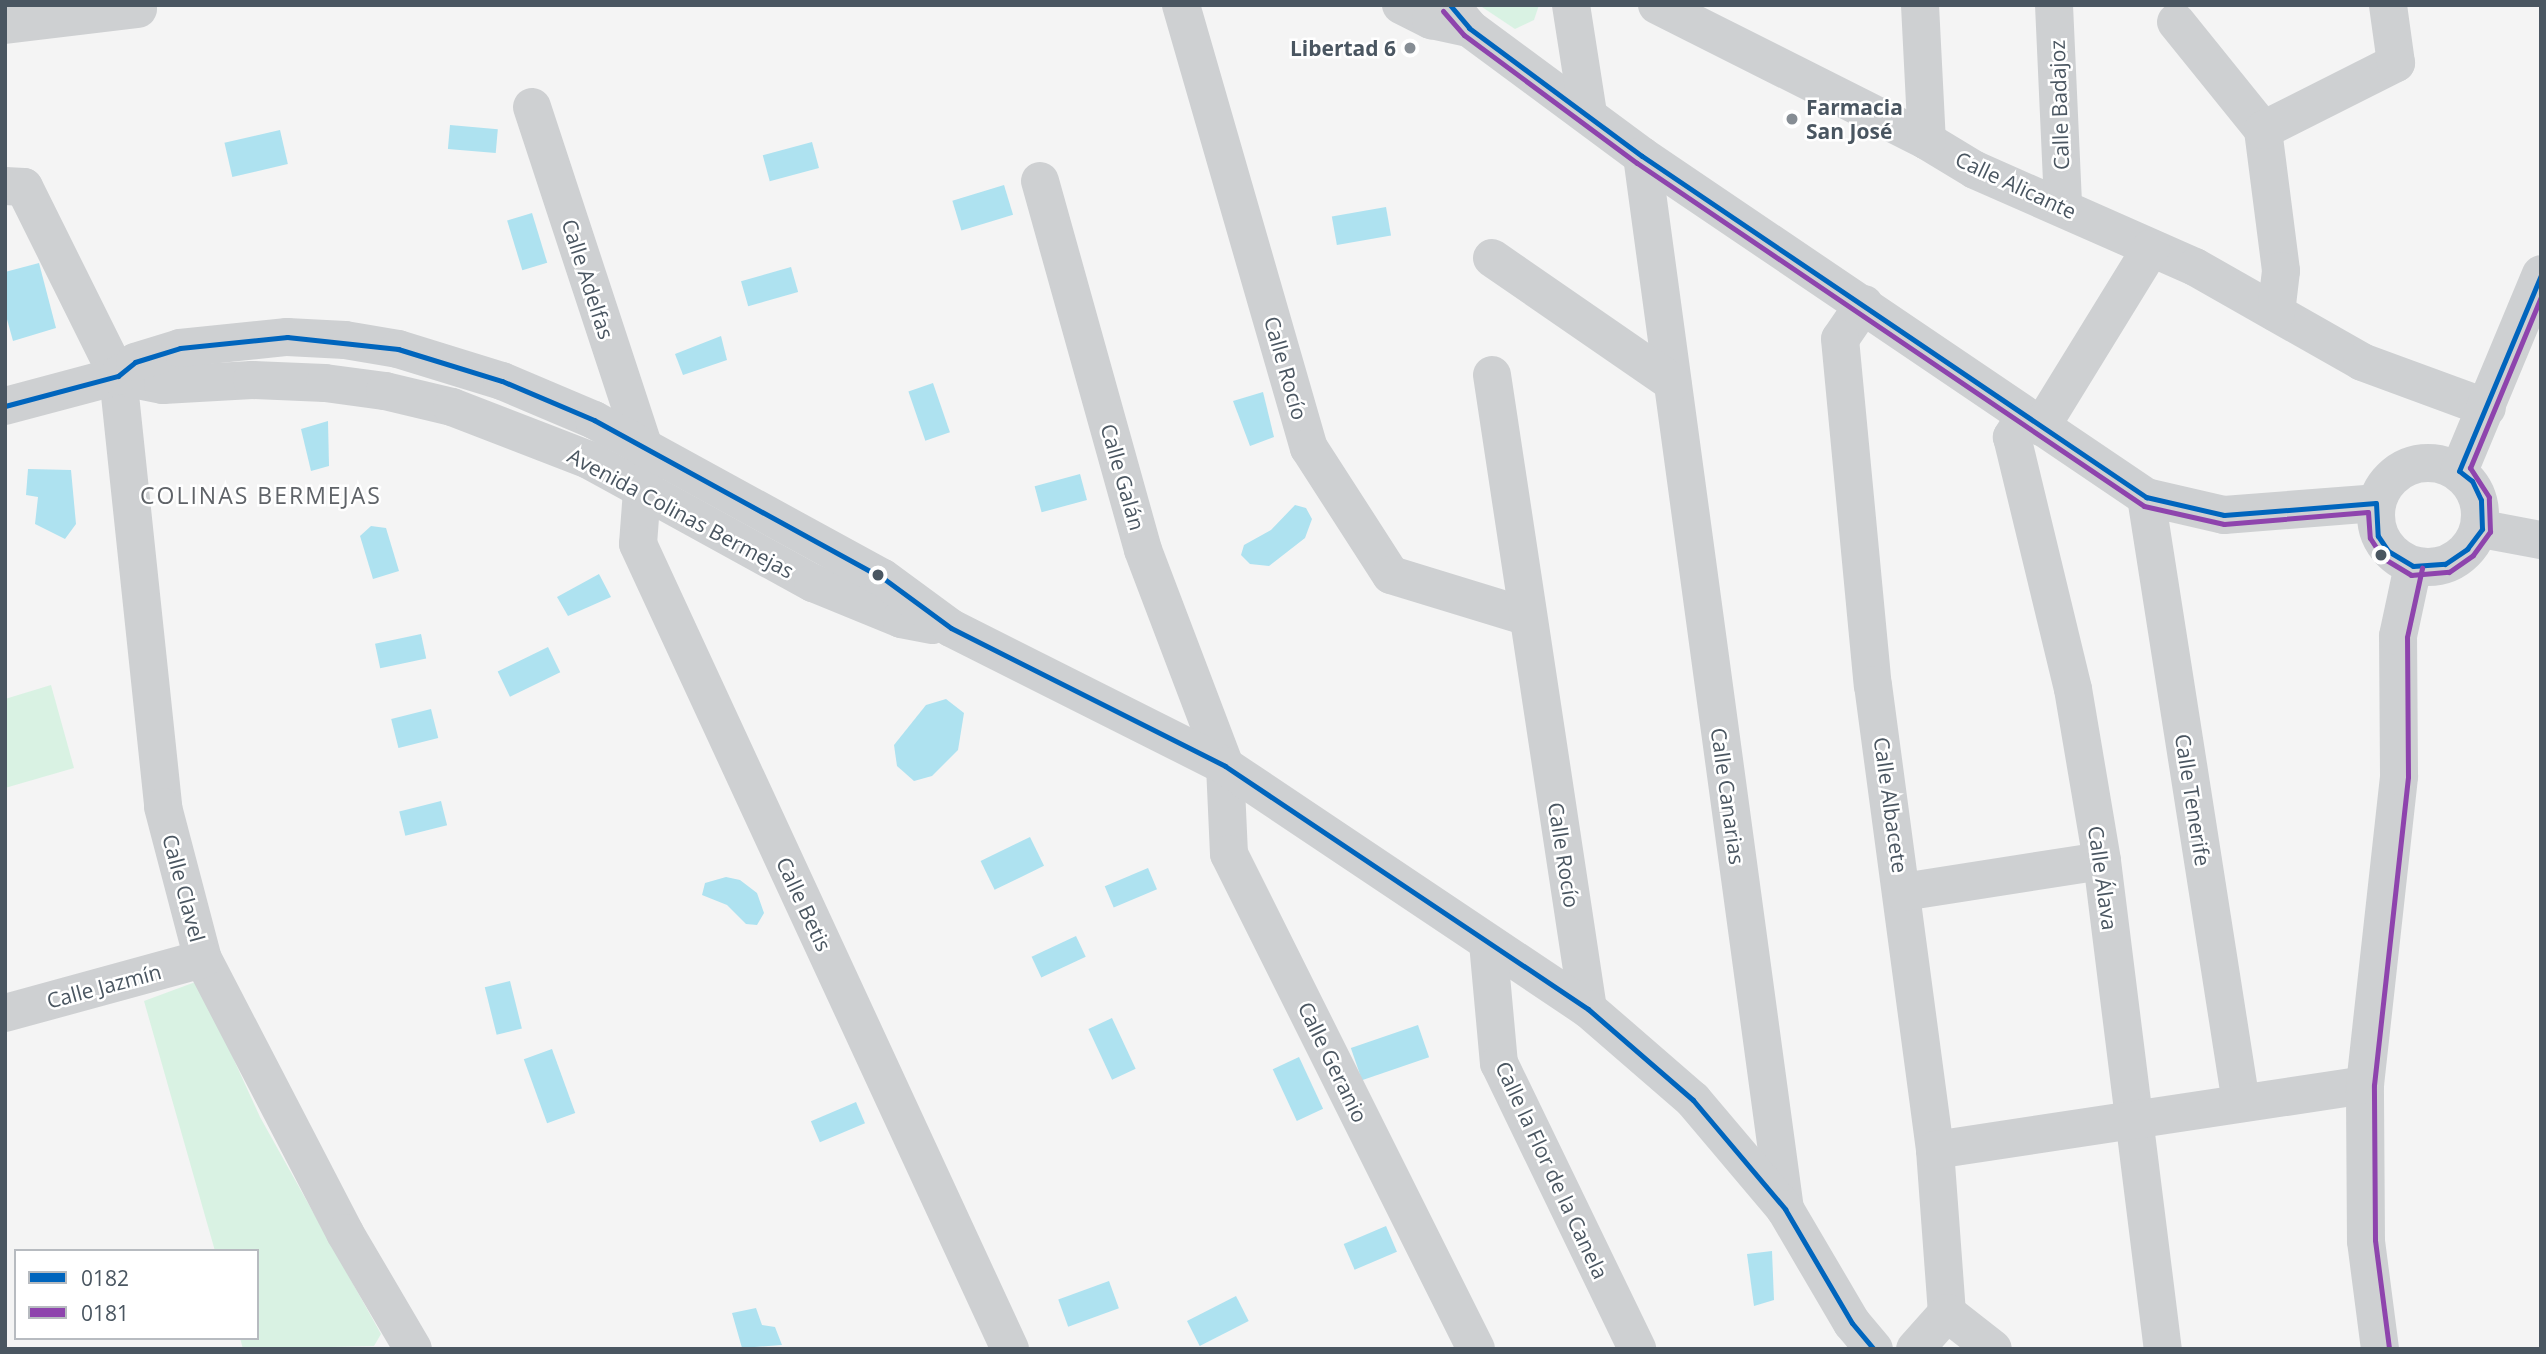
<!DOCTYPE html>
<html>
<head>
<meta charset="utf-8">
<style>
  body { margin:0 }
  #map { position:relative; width:2546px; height:1354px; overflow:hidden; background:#f4f4f4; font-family:"Open Sans",sans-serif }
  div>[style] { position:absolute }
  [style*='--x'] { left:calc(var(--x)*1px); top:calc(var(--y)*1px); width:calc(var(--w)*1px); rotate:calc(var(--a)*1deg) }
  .green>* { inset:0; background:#d9f2e3 }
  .water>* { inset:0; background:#aee2f0; transform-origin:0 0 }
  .minor>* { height:38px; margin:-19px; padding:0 19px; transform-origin:19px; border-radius:19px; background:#ced0d2 }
  .minor>.ring { margin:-19px; padding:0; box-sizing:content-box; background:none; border:38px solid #ced0d2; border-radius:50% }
  .bus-1>* { height:5px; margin:-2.5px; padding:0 2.5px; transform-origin:2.5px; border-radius:2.5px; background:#0065bd }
  .bus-2>* { height:5px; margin:-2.5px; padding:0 2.5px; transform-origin:2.5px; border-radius:2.5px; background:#8e44ad }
  .dots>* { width:19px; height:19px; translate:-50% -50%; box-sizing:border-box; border:4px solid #fff; border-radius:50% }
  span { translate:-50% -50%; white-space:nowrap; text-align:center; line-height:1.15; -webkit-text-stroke:5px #fff; paint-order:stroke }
  .poi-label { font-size:21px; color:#4a5661; font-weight:700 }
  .right { translate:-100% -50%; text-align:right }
  .left { translate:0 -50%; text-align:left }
  .street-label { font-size:21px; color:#4a5661 }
  .neighbourhood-label { font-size:23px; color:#5f6368; letter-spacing:2px }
  .frame { position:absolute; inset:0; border:7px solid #4a5661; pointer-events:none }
  .legend { position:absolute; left:14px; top:1249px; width:245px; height:91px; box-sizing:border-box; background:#fff; border:2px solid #b7bbc0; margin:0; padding:9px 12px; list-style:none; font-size:21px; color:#4a5661 }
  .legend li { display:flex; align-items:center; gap:14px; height:35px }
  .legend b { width:35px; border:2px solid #b7bbc0 }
</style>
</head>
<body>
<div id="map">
  <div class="green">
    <i style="clip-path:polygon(1479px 5px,1539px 5px,1534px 20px,1515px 29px)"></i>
    <i style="clip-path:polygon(51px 685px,74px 768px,5px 788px,5px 699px)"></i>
    <i style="clip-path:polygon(198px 981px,260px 1117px,381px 1334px,374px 1346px,243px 1349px,240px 1338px,257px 1338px,257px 1251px,215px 1251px,144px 1001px)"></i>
  </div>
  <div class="water">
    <i style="left:450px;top:125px;width:48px;height:24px;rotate:5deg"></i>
    <i style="left:280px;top:130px;width:35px;height:57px;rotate:77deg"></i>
    <i style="left:812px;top:142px;width:27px;height:51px;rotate:75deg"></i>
    <i style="left:1004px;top:185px;width:31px;height:54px;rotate:73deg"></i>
    <i style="left:1386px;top:207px;width:29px;height:55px;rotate:80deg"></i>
    <i style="left:532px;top:213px;width:52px;height:26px;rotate:73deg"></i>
    <i style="clip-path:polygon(39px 263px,56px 328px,13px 341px,5px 312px,5px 272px)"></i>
    <i style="left:791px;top:267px;width:26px;height:52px;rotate:74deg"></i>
    <i style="clip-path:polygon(721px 336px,727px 360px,683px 375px,675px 354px)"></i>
    <i style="left:933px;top:383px;width:52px;height:26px;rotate:71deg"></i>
    <i style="clip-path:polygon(1263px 392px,1274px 437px,1250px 446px,1233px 401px)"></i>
    <i style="clip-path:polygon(328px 421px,329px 466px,311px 471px,301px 429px)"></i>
    <i style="clip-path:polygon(28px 469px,71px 470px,76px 524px,65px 539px,35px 524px,38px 497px,26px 495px)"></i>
    <i style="left:1080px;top:474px;width:27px;height:47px;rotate:75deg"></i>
    <i style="clip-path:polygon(1295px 505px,1306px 508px,1312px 519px,1305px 538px,1269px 566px,1250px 564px,1241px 555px,1244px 545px,1271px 530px)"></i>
    <i style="clip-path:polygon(371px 526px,386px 528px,399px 571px,373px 579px,360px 536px)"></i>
    <i style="clip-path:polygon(599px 574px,611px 597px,568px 616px,557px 597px)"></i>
    <i style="left:421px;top:634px;width:25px;height:47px;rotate:78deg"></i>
    <i style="left:548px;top:647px;width:28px;height:56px;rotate:64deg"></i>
    <i style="clip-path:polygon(946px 699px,964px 713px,958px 750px,932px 776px,914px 781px,897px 766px,894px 745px,926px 705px)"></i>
    <i style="left:431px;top:709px;width:30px;height:41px;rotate:76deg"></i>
    <i style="left:441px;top:801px;width:25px;height:43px;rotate:76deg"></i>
    <i style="left:1030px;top:837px;width:32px;height:55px;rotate:64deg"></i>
    <i style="left:1148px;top:868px;width:23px;height:47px;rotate:67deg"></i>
    <i style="clip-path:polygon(726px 877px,740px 880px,757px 893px,764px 913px,757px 925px,746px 924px,727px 905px,702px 895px,705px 883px)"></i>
    <i style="left:1076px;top:936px;width:23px;height:49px;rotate:65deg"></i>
    <i style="left:510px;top:981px;width:49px;height:26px;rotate:76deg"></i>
    <i style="left:1112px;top:1018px;width:56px;height:26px;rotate:65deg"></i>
    <i style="left:1418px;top:1025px;width:34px;height:71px;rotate:71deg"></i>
    <i style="left:552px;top:1049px;width:68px;height:30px;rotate:70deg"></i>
    <i style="left:1299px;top:1057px;width:57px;height:29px;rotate:65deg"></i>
    <i style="left:856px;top:1102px;width:23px;height:49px;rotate:67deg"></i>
    <i style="left:1386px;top:1226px;width:28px;height:46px;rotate:67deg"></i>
    <i style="clip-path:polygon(1772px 1251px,1774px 1300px,1754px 1306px,1747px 1254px)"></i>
    <i style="left:1109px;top:1281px;width:29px;height:54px;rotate:70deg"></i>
    <i style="left:1236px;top:1296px;width:28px;height:55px;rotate:63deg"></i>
    <i style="clip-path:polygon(756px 1308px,762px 1325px,775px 1327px,782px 1345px,742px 1348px,732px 1313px)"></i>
  </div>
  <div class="minor">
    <i style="--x:1181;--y:5;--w:461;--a:73.9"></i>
    <i style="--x:1309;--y:448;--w:151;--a:57.2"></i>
    <i style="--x:1391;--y:575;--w:143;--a:17"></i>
    <i style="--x:1401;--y:5;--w:34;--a:27"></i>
    <i style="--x:1431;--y:20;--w:39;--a:12"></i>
    <i style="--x:1450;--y:5;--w:30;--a:50"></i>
    <i style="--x:1469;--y:28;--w:215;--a:36.5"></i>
    <i style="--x:1642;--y:156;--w:609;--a:34.08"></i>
    <i style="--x:2146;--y:497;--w:80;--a:13"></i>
    <i style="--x:2224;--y:515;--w:152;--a:-4.5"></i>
    <i style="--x:1571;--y:5;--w:109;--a:81.1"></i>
    <i style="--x:1657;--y:5;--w:302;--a:26.7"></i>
    <i style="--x:1927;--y:141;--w:56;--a:31.1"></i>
    <i style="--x:1975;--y:170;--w:240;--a:23.8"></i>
    <i style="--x:2195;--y:267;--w:192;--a:29.6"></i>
    <i style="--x:2362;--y:362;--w:133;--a:20.2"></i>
    <i style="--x:1920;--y:5;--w:136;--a:87.1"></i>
    <i style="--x:2054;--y:5;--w:201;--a:87.4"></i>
    <i style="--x:2176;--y:22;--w:139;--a:51.1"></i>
    <i style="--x:2263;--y:130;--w:142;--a:82.7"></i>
    <i style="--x:2281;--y:271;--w:42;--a:96.8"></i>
    <i style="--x:5;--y:25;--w:134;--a:-6.9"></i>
    <i style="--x:532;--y:107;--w:362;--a:71.8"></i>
    <i style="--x:645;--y:451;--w:93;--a:94.3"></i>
    <i style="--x:638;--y:544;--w:887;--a:65.2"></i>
    <i style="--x:2263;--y:130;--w:149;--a:-26.7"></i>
    <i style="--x:2396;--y:63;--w:59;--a:-97.9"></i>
    <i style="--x:1642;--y:156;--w:1063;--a:82.27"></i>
    <i style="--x:1040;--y:181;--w:383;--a:74.4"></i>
    <i style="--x:1143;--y:550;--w:231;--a:69.2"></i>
    <i style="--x:1225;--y:766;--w:88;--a:87.4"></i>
    <i style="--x:1229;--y:854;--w:553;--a:63.48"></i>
    <i style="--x:5;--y:186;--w:19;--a:3"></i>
    <i style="--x:24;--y:187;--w:211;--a:63.6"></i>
    <i style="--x:118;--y:376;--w:433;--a:84"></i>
    <i style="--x:163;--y:807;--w:157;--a:75.3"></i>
    <i style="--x:203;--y:959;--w:309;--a:62.6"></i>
    <i style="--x:345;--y:1233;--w:134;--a:59.6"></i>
    <i style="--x:1492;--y:258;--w:219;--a:34.6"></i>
    <i style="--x:1864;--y:304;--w:42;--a:124.4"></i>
    <i style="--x:1840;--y:339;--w:348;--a:84.6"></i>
    <i style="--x:1873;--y:685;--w:469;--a:82.4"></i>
    <i style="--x:1935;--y:1150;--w:163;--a:85.8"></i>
    <i style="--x:1947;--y:1313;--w:48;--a:131.6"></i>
    <i style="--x:1492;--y:375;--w:641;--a:81.39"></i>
    <i style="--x:118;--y:376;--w:46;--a:11.3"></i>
    <i style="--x:163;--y:385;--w:89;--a:-3.2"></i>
    <i style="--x:252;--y:380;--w:73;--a:2.4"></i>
    <i style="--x:325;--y:383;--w:61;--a:7.6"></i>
    <i style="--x:385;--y:391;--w:69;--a:13.4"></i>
    <i style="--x:452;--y:407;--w:147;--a:21.1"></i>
    <i style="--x:589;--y:460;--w:256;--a:28.8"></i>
    <i style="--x:813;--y:583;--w:95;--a:22.2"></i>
    <i style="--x:901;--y:619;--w:32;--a:11"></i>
    <i style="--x:5;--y:406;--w:117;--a:-14.9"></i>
    <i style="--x:118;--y:376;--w:22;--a:-39"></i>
    <i style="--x:135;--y:362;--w:47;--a:-17.3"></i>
    <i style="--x:180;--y:348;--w:108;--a:-5.9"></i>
    <i style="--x:287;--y:337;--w:58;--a:3"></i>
    <i style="--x:345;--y:340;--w:54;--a:9.6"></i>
    <i style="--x:398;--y:349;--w:109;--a:17.1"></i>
    <i style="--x:502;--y:381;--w:100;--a:23"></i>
    <i style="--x:594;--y:420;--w:329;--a:28.7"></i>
    <i style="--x:883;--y:578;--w:84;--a:36.3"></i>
    <i style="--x:951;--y:628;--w:307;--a:26.7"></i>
    <i style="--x:1225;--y:766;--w:437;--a:33.8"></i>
    <i style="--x:1588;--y:1009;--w:139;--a:40.9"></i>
    <i style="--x:1693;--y:1100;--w:143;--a:49.8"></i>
    <i style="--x:1785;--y:1209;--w:132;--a:59.6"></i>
    <i style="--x:1852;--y:1323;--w:34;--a:50"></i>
    <i style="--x:2025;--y:416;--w:25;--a:122"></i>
    <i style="--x:2012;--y:437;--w:259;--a:76.4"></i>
    <i style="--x:2073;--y:689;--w:174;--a:80.4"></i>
    <i style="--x:2102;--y:861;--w:492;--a:82.9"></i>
    <i style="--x:2041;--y:427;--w:210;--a:-58.4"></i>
    <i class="ring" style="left:2376px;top:463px;width:66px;height:66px"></i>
    <i style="--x:2459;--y:471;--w:213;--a:-67.4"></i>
    <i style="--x:2146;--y:497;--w:613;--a:81.09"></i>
    <i style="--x:2482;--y:529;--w:60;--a:10.6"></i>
    <i style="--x:1903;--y:892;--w:201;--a:-8.9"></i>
    <i style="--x:1488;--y:943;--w:121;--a:84.8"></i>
    <i style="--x:1499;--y:1063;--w:318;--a:64.2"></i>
    <i style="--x:5;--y:1013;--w:205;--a:-15.3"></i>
    <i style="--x:1935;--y:1150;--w:435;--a:-8.6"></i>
    <i style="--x:1947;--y:1313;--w:58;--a:38"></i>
    <i style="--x:2380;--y:1349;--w:109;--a:-97.4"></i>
    <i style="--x:2366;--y:1241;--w:156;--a:-90.4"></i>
    <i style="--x:2365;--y:1085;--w:311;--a:-83.7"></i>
    <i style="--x:2399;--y:776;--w:140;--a:-90.4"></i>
    <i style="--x:2398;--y:636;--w:72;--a:-77.9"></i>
  </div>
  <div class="bus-1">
    <i style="--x:1450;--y:5;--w:30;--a:50"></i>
    <i style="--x:1469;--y:28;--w:215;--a:36.5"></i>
    <i style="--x:1642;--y:156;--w:609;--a:34.08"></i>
    <i style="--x:2146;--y:497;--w:80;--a:13"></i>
    <i style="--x:2224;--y:515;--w:152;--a:-4.5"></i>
    <i style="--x:5;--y:406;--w:117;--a:-14.9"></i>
    <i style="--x:118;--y:376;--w:22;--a:-39"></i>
    <i style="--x:135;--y:362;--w:47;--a:-17.3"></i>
    <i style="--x:180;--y:348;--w:108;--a:-5.9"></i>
    <i style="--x:287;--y:337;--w:112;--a:6.2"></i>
    <i style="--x:398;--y:349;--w:109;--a:17.1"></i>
    <i style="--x:502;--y:381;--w:100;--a:23"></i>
    <i style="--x:594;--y:420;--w:329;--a:28.7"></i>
    <i style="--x:883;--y:578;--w:84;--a:36.3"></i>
    <i style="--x:951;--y:628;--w:307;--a:26.7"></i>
    <i style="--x:1225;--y:766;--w:437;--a:33.8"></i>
    <i style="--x:1588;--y:1009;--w:139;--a:40.9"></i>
    <i style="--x:1693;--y:1100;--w:143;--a:49.8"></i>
    <i style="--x:1785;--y:1209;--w:132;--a:59.6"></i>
    <i style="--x:1852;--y:1323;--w:34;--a:50"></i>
    <i style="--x:2376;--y:503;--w:33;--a:87"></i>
    <i style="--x:2378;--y:536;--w:18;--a:56"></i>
    <i style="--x:2388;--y:551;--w:29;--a:31"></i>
    <i style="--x:2413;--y:566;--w:32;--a:-4"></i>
    <i style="--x:2445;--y:564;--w:27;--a:-34"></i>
    <i style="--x:2467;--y:549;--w:25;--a:-53"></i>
    <i style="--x:2482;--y:529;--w:29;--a:-92"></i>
    <i style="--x:2481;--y:500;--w:21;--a:-115"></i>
    <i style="--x:2472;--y:481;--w:16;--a:-142"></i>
    <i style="--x:2459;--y:471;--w:212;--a:-67.3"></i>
  </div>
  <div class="bus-2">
    <i style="--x:1443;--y:11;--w:32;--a:49"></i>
    <i style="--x:1464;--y:35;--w:215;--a:36.5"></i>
    <i style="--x:1637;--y:163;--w:612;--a:34.08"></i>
    <i style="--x:2144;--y:506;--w:82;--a:12.7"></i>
    <i style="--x:2224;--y:524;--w:144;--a:-4.8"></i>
    <i style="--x:2368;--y:512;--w:26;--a:86"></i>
    <i style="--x:2370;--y:538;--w:24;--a:57"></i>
    <i style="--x:2383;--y:558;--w:33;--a:31"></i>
    <i style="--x:2411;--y:575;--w:38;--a:-5"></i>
    <i style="--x:2449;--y:572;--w:29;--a:-35"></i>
    <i style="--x:2473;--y:555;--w:29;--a:-54"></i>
    <i style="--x:2490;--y:532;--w:35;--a:-92"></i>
    <i style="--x:2489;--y:497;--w:35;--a:-123"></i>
    <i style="--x:2470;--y:468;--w:185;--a:-67.5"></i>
    <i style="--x:2389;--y:1348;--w:109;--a:-97.4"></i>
    <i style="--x:2375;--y:1240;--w:155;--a:-90.4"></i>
    <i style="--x:2374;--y:1085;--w:310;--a:-83.7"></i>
    <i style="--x:2408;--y:777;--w:140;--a:-90.4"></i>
    <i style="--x:2407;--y:637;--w:71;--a:-77.7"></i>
  </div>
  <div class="dots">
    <i style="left:1410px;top:48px;background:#868d94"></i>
    <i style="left:1792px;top:119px;background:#868d94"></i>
    <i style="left:2381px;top:555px;background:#4a5661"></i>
    <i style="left:878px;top:575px;background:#4a5661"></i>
  </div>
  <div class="poi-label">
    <span class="right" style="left:1396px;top:48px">Libertad 6</span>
    <span class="left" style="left:1806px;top:119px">Farmacia<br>San José</span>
  </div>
  <div class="street-label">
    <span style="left:2059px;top:105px;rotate:-92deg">Calle Badajoz</span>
    <span style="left:2016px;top:185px;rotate:25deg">Calle Alicante</span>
    <span style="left:588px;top:279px;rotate:72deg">Calle Adelfas</span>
    <span style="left:1286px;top:368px;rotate:74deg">Calle Rocío</span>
    <span style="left:1123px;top:477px;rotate:74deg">Calle Galán</span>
    <span style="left:681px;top:513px;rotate:28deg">Avenida Colinas Bermejas</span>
    <span style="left:1728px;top:796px;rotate:82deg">Calle Canarias</span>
    <span style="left:2193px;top:800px;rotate:81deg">Calle Tenerife</span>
    <span style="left:1891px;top:805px;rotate:82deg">Calle Albacete</span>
    <span style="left:1564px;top:855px;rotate:81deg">Calle Rocío</span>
    <span style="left:2103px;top:878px;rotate:82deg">Calle Álava</span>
    <span style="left:184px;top:888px;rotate:75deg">Calle Clavel</span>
    <span style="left:804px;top:904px;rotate:65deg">Calle Betis</span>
    <span style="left:104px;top:986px;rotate:-15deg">Calle Jazmín</span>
    <span style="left:1333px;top:1062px;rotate:64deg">Calle Geranio</span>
    <span style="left:1552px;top:1170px;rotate:65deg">Calle la Flor de la Canela</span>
  </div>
  <div class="neighbourhood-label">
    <span style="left:261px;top:495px">COLINAS BERMEJAS</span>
  </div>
  <div class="frame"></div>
  <ul class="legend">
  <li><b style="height:9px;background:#0065bd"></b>0182</li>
  <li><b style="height:9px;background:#8e44ad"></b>0181</li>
  </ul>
</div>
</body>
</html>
